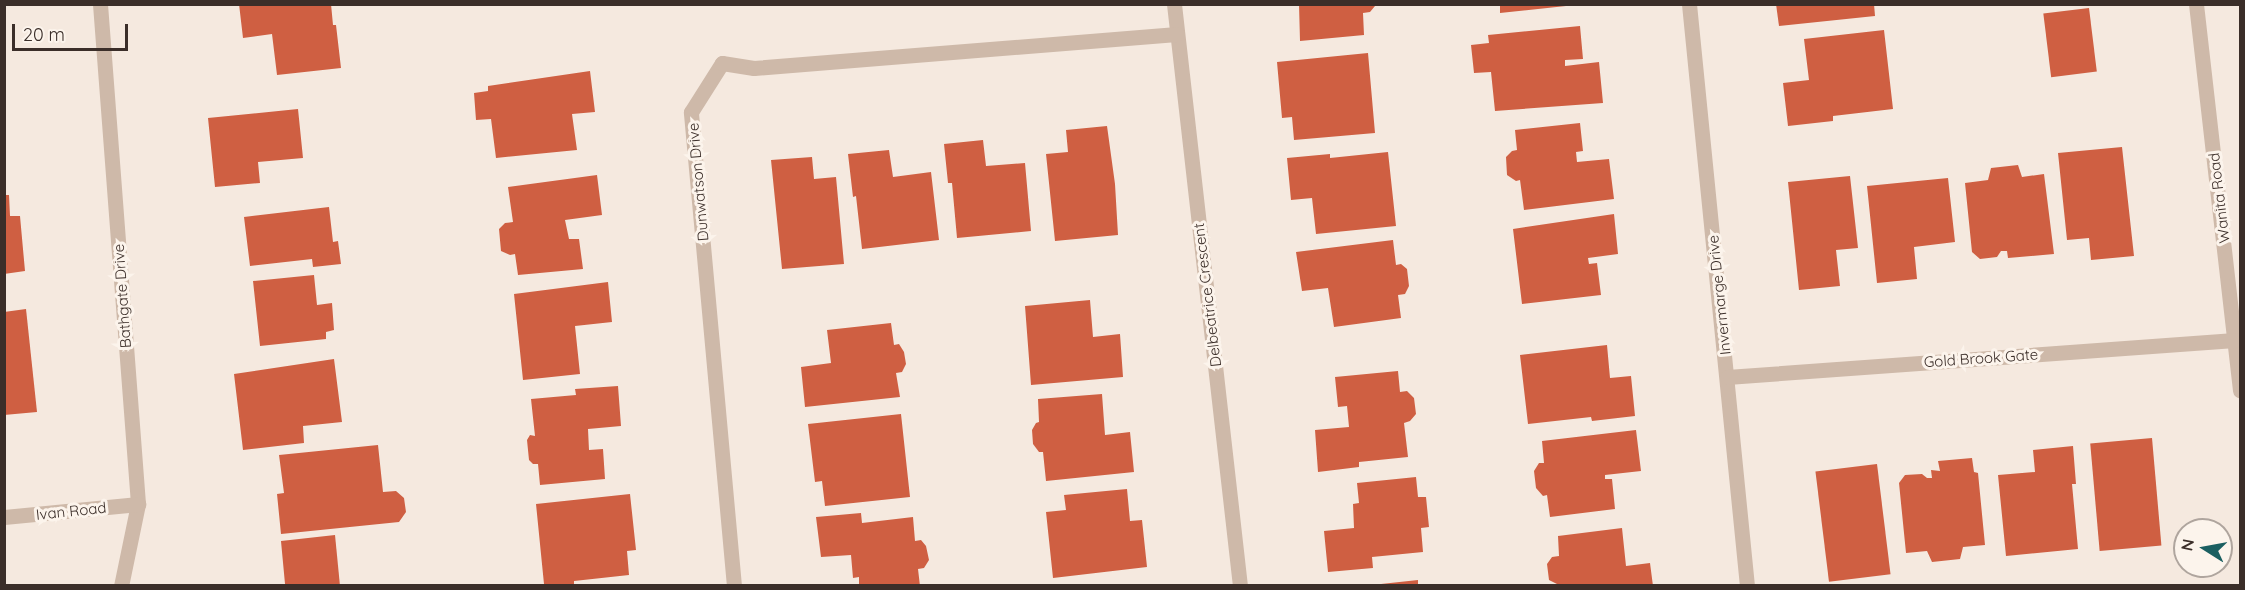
<!DOCTYPE html>
<html>
<head>
<meta charset="utf-8">
<style>
  body { margin:0 }
  #map { position:relative; width:2245px; height:590px; overflow:hidden; background:#f5e9df; font-family:Quicksand,sans-serif }
  div>[style] { position:absolute }
  [style*='--x'] { left:calc(var(--x)*1px); top:calc(var(--y)*1px); width:calc(var(--w)*1px); rotate:calc(var(--a)*1deg) }
  .building>* { inset:0; background:#cf5f42; transform-origin:0 0 }
  .street>* { height:15px; margin:-7.5px; padding:0 7.5px; transform-origin:7.5px; border-radius:7.5px; background:#ceb9a9 }
  span { translate:-50% -50%; white-space:nowrap; text-align:center; line-height:1.15; -webkit-text-stroke:6px #fcf4ec; paint-order:stroke }
  .street-label { font-size:15px; color:#3b2e29 }
  .frame { position:absolute; inset:0; border:6px solid #3b2e29; pointer-events:none }
  .north { position:absolute; left:2173px; top:518px; width:60px; height:60px; box-sizing:border-box; background:#fcf4ec; border:2px solid #afa59e; border-radius:50%; rotate:281deg; font-size:16px; font-weight:700; line-height:24px; text-align:center; color:#3b2e29 }
  .north::after { content:''; display:block; margin:auto; width:21px; height:27px; background:#1b5f61; clip-path:polygon(50% 0,100% 100%,50% 72%,0 100%) }
  .scale { position:absolute; left:12px; top:24px; width:116px; height:27px; box-sizing:border-box; border:3px solid #3b2e29; border-top:0; padding-left:8px; font-size:18px; line-height:21px; white-space:nowrap; color:#3b2e29; -webkit-text-stroke:4px #fcf4ec; paint-order:stroke }
</style>
</head>
<body>
<div id="map">
  <div class="building">
    <i style="clip-path:polygon(239px 4px,331px 4px,333px 25px,336px 25px,341px 68px,277px 75px,272px 34px,243px 38px)"></i>
    <i style="clip-path:polygon(1299px 4px,1375px 4px,1375px 6px,1370px 12px,1363px 13px,1364px 35px,1300px 41px)"></i>
    <i style="clip-path:polygon(1500px 4px,1566px 4px,1566px 6px,1500px 13px)"></i>
    <i style="clip-path:polygon(1776px 4px,1874px 4px,1875px 16px,1779px 26px)"></i>
    <i style="left:2089px;top:8px;width:64px;height:46px;rotate:83deg"></i>
    <i style="clip-path:polygon(1580px 26px,1583px 59px,1565px 60px,1565px 66px,1599px 62px,1603px 103px,1495px 111px,1491px 72px,1474px 73px,1471px 45px,1489px 43px,1488px 35px)"></i>
    <i style="clip-path:polygon(1884px 30px,1893px 109px,1833px 116px,1833px 121px,1788px 126px,1783px 83px,1809px 80px,1804px 39px)"></i>
    <i style="clip-path:polygon(1368px 53px,1375px 133px,1294px 140px,1292px 117px,1282px 118px,1277px 62px)"></i>
    <i style="clip-path:polygon(590px 71px,595px 112px,572px 114px,577px 150px,496px 158px,491px 119px,476px 120px,474px 93px,488px 91px,488px 86px)"></i>
    <i style="clip-path:polygon(298px 109px,303px 158px,258px 162px,260px 183px,215px 187px,208px 118px)"></i>
    <i style="clip-path:polygon(1580px 123px,1583px 151px,1576px 152px,1577px 162px,1609px 159px,1614px 199px,1524px 210px,1520px 180px,1516px 181px,1507px 175px,1506px 157px,1512px 151px,1517px 150px,1515px 130px)"></i>
    <i style="clip-path:polygon(1107px 126px,1115px 184px,1118px 235px,1055px 241px,1046px 154px,1068px 152px,1066px 130px)"></i>
    <i style="clip-path:polygon(983px 140px,986px 166px,1025px 163px,1031px 231px,957px 238px,952px 183px,948px 183px,944px 144px)"></i>
    <i style="clip-path:polygon(2122px 147px,2134px 256px,2091px 260px,2089px 238px,2067px 240px,2058px 153px)"></i>
    <i style="clip-path:polygon(889px 150px,893px 177px,931px 172px,939px 240px,862px 249px,856px 196px,853px 197px,848px 154px)"></i>
    <i style="clip-path:polygon(1388px 152px,1396px 226px,1316px 234px,1312px 198px,1291px 200px,1287px 158px,1330px 154px,1330px 158px)"></i>
    <i style="clip-path:polygon(812px 157px,814px 179px,836px 177px,844px 264px,782px 269px,771px 160px)"></i>
    <i style="clip-path:polygon(2018px 165px,2022px 177px,2044px 174px,2054px 254px,2008px 258px,2007px 251px,2001px 251px,1997px 257px,1980px 259px,1972px 252px,1965px 183px,1988px 180px,1991px 168px)"></i>
    <i style="clip-path:polygon(597px 175px,602px 215px,565px 220px,569px 239px,579px 239px,583px 269px,518px 275px,515px 254px,510px 255px,501px 251px,499px 229px,505px 223px,513px 222px,508px 187px)"></i>
    <i style="clip-path:polygon(1850px 176px,1858px 248px,1836px 250px,1840px 286px,1799px 290px,1788px 182px)"></i>
    <i style="clip-path:polygon(1948px 178px,1955px 242px,1914px 247px,1917px 279px,1877px 283px,1867px 186px)"></i>
    <i style="clip-path:polygon(4px 195px,9px 195px,10px 216px,20px 216px,25px 271px,4px 274px)"></i>
    <i style="clip-path:polygon(329px 207px,333px 242px,338px 241px,341px 264px,313px 267px,312px 259px,250px 266px,244px 217px)"></i>
    <i style="clip-path:polygon(1614px 214px,1618px 254px,1588px 258px,1589px 264px,1597px 263px,1601px 295px,1522px 304px,1513px 229px)"></i>
    <i style="clip-path:polygon(1393px 240px,1396px 265px,1401px 264px,1407px 269px,1409px 286px,1405px 294px,1398px 295px,1401px 318px,1334px 327px,1328px 288px,1302px 291px,1296px 252px)"></i>
    <i style="clip-path:polygon(314px 275px,317px 305px,332px 303px,334px 330px,326px 332px,326px 339px,260px 346px,253px 281px)"></i>
    <i style="clip-path:polygon(608px 282px,612px 322px,575px 326px,580px 374px,523px 380px,514px 294px)"></i>
    <i style="clip-path:polygon(1090px 300px,1093px 337px,1120px 334px,1123px 377px,1031px 385px,1025px 306px)"></i>
    <i style="clip-path:polygon(26px 309px,37px 412px,4px 415px,4px 312px)"></i>
    <i style="clip-path:polygon(891px 323px,894px 345px,899px 344px,904px 352px,906px 364px,902px 372px,896px 373px,900px 397px,805px 407px,801px 367px,831px 363px,827px 330px)"></i>
    <i style="clip-path:polygon(1607px 345px,1610px 378px,1631px 376px,1635px 416px,1592px 421px,1591px 417px,1528px 424px,1520px 355px)"></i>
    <i style="clip-path:polygon(334px 359px,342px 422px,303px 426px,304px 443px,243px 450px,234px 374px)"></i>
    <i style="clip-path:polygon(1398px 371px,1400px 392px,1407px 391px,1414px 398px,1416px 414px,1410px 421px,1404px 423px,1408px 457px,1359px 462px,1359px 467px,1318px 472px,1315px 430px,1349px 427px,1347px 406px,1338px 407px,1335px 377px)"></i>
    <i style="clip-path:polygon(618px 386px,621px 426px,588px 429px,589px 450px,603px 449px,605px 479px,540px 485px,538px 464px,533px 464px,529px 460px,527px 440px,530px 435px,535px 436px,531px 399px,576px 395px,575px 389px)"></i>
    <i style="clip-path:polygon(1102px 394px,1105px 435px,1130px 432px,1134px 472px,1046px 481px,1043px 452px,1039px 452px,1033px 444px,1032px 430px,1036px 423px,1039px 422px,1038px 399px)"></i>
    <i style="clip-path:polygon(901px 414px,910px 497px,825px 506px,822px 481px,815px 482px,808px 424px)"></i>
    <i style="clip-path:polygon(1636px 430px,1641px 471px,1605px 475px,1605px 479px,1612px 479px,1615px 509px,1550px 517px,1547px 495px,1543px 496px,1536px 488px,1534px 471px,1539px 463px,1544px 463px,1542px 441px)"></i>
    <i style="left:2152px;top:438px;width:108px;height:62px;rotate:85deg"></i>
    <i style="clip-path:polygon(378px 445px,383px 492px,396px 491px,404px 498px,406px 512px,399px 522px,281px 534px,277px 494px,284px 493px,279px 455px)"></i>
    <i style="clip-path:polygon(2073px 446px,2076px 484px,2072px 484px,2078px 549px,2006px 556px,1998px 475px,2035px 472px,2033px 450px)"></i>
    <i style="clip-path:polygon(1972px 458px,1974px 472px,1978px 473px,1985px 545px,1963px 547px,1960px 559px,1932px 562px,1927px 551px,1906px 553px,1899px 483px,1905px 475px,1922px 474px,1927px 478px,1932px 478px,1931px 470px,1940px 471px,1938px 461px)"></i>
    <i style="left:1877px;top:464px;width:111px;height:62px;rotate:83deg"></i>
    <i style="clip-path:polygon(1416px 477px,1418px 497px,1426px 497px,1429px 527px,1421px 528px,1423px 552px,1372px 557px,1373px 568px,1328px 572px,1324px 531px,1354px 528px,1353px 504px,1359px 503px,1357px 483px)"></i>
    <i style="clip-path:polygon(1127px 489px,1130px 521px,1142px 520px,1147px 567px,1053px 578px,1046px 512px,1066px 510px,1064px 495px)"></i>
    <i style="clip-path:polygon(630px 494px,636px 550px,627px 551px,629px 575px,574px 581px,574px 586px,544px 584px,536px 504px)"></i>
    <i style="clip-path:polygon(861px 513px,862px 523px,913px 517px,915px 541px,921px 540px,926px 546px,929px 560px,924px 568px,918px 569px,920px 586px,859px 586px,859px 577px,853px 578px,851px 555px,821px 557px,816px 517px)"></i>
    <i style="clip-path:polygon(1622px 528px,1626px 566px,1650px 563px,1653px 586px,1561px 586px,1549px 580px,1547px 564px,1552px 557px,1559px 556px,1558px 536px)"></i>
    <i style="clip-path:polygon(335px 535px,340px 586px,285px 584px,281px 541px)"></i>
    <i style="clip-path:polygon(1418px 580px,1418px 586px,1381px 586px,1381px 584px)"></i>
  </div>
  <div class="street">
    <i style="--x:100;--y:4;--w:501;--a:85.65"></i>
    <i style="--x:138;--y:504;--w:84;--a:101.7"></i>
    <i style="--x:1174;--y:4;--w:586;--a:83.53"></i>
    <i style="--x:1689;--y:4;--w:585;--a:84.31"></i>
    <i style="--x:2196;--y:4;--w:389;--a:83.5"></i>
    <i style="--x:1727;--y:377;--w:509;--a:-4.17"></i>
    <i style="--x:4;--y:517;--w:135;--a:-5.5"></i>
    <i style="--x:734;--y:586;--w:476;--a:-95.2"></i>
    <i style="--x:691;--y:112;--w:58;--a:-57.7"></i>
    <i style="--x:722;--y:63;--w:32;--a:9"></i>
    <i style="--x:754;--y:68;--w:424;--a:-4.6"></i>
  </div>
  <div class="street-label">
    <span style="left:698px;top:182px;rotate:-95deg">Dunwatson Drive</span>
    <span style="left:2219px;top:198px;rotate:-97deg">Wanita Road</span>
    <span style="left:1207px;top:295px;rotate:-97deg">Delbeatrice Crescent</span>
    <span style="left:1719px;top:295px;rotate:-96deg">Invermarge Drive</span>
    <span style="left:122px;top:296px;rotate:-94deg">Bathgate Drive</span>
    <span style="left:1981px;top:358px;rotate:-4deg">Gold Brook Gate</span>
    <span style="left:71px;top:511px;rotate:-6deg">Ivan Road</span>
  </div>
  <div class="frame"></div>
  <div class="north">N</div>
  <div class="scale">20 m</div>
</div>
</body>
</html>
